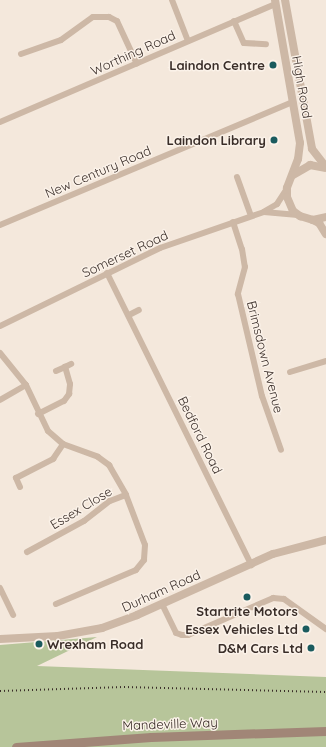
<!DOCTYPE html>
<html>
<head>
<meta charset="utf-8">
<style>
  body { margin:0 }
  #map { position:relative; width:326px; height:747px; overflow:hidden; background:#f4e8dc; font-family:Quicksand,sans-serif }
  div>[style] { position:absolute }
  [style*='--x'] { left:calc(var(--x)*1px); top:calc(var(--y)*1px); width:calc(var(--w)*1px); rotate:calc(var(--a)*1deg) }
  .green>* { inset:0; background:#b7c59a }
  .minor>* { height:6px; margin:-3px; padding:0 3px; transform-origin:3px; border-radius:3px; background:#cdb8a6 }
  .tertiary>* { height:8px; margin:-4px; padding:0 4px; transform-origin:4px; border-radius:4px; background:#cdb8a6 }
  .secondary>* { height:9px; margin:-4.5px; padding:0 4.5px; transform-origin:4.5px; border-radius:4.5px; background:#a18677 }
  .rail>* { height:2px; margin-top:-1px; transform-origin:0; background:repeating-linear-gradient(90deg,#392d28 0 1px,transparent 0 4px) }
  .dots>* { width:11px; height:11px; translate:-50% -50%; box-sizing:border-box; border:2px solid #fbf2e9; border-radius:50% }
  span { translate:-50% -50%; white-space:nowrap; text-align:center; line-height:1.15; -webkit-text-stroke:3px #fbf2e9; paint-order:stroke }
  .street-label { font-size:13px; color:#392d28 }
  .poi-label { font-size:13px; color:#392d28; font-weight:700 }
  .right { translate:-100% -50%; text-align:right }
  .left { translate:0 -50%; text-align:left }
</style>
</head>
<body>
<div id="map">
  <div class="green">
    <i style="clip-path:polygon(97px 637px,37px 666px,326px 677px,326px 747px,0 747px,0 645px)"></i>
  </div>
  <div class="minor">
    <i style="--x:172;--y:0;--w:44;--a:68.7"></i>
    <i style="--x:234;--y:21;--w:24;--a:66"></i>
    <i style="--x:244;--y:43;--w:22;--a:3"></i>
    <i style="--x:21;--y:54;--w:42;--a:-19.3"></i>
    <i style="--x:61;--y:40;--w:39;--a:-36"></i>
    <i style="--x:93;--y:17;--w:16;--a:0"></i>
    <i style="--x:109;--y:17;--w:9;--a:27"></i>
    <i style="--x:117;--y:21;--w:47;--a:65.1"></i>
    <i style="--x:0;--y:122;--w:299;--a:-23.2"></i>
    <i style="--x:237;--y:177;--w:41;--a:70.3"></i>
    <i style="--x:265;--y:211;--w:14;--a:-30"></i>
    <i style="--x:277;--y:204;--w:17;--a:-57"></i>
    <i style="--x:233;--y:222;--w:28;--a:72"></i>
    <i style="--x:242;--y:249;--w:18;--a:81"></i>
    <i style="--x:245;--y:267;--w:28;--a:105"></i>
    <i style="--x:238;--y:294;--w:105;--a:76.8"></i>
    <i style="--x:262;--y:396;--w:57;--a:70.6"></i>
    <i style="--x:0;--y:225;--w:318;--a:-22.8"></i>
    <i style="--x:107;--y:273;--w:326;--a:63.7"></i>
    <i style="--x:129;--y:315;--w:11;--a:-27"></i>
    <i style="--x:0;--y:326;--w:178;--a:-26"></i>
    <i style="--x:160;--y:248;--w:110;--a:-19.1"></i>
    <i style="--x:264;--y:212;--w:34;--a:5"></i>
    <i style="--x:0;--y:353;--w:41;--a:50.9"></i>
    <i style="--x:26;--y:385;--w:51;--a:64.4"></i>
    <i style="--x:48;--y:431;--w:20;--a:41"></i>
    <i style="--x:63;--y:444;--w:37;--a:20"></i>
    <i style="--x:98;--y:457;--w:14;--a:36"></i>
    <i style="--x:109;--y:465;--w:34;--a:60"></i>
    <i style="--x:126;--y:495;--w:53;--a:69.2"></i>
    <i style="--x:145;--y:545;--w:15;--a:94"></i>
    <i style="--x:144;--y:560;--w:13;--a:129"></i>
    <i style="--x:136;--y:570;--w:87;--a:157"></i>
    <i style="--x:56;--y:371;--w:10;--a:-24"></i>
    <i style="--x:290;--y:372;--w:38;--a:-17"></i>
    <i style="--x:0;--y:400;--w:30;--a:-30"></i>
    <i style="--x:38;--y:414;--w:29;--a:-27"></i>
    <i style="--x:64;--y:401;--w:9;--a:-54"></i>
    <i style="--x:69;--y:394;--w:10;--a:-84"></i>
    <i style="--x:70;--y:384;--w:18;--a:-106"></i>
    <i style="--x:65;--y:367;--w:7;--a:-27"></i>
    <i style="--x:20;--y:487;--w:10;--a:-114"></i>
    <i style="--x:16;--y:478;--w:42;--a:-27.2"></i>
    <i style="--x:53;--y:459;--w:18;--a:-56"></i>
    <i style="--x:27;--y:552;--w:65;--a:-28.5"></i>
    <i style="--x:84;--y:521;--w:33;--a:-38"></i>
    <i style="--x:110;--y:501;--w:17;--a:-21"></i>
    <i style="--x:0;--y:588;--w:30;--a:64"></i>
    <i style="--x:162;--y:604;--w:32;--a:64"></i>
    <i style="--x:176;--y:633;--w:6;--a:18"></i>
    <i style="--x:182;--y:635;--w:6;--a:0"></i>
    <i style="--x:188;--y:635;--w:93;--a:-23.5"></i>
    <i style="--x:273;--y:598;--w:11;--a:5"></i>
    <i style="--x:284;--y:599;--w:52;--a:35.5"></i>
  </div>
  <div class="tertiary">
    <i style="--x:275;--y:0;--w:145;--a:80.1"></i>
    <i style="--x:300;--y:143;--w:16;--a:97"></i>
    <i style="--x:298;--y:159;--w:31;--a:111"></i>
    <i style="--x:287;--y:188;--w:9;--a:90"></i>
    <i style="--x:287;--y:197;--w:15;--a:67"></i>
    <i style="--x:293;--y:211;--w:9;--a:36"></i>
    <i style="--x:300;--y:216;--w:14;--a:17"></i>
    <i style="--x:313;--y:220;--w:13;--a:-13"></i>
    <i style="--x:285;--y:0;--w:151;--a:79.7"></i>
    <i style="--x:312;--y:149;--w:23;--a:52"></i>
    <i style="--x:293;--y:175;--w:20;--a:-30"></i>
    <i style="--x:310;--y:165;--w:15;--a:11"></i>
    <i style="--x:313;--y:220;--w:7;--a:27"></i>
    <i style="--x:319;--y:223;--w:13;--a:58"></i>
    <i style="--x:0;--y:639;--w:58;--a:-3"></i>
    <i style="--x:58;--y:636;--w:45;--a:-10.3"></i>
    <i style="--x:102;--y:628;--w:37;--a:-20"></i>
    <i style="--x:137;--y:615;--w:149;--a:-24.2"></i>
    <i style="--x:273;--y:554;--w:55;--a:-14.8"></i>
  </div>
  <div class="secondary">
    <i style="--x:16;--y:747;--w:135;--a:-4.2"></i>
    <i style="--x:151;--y:737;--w:175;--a:-2"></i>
  </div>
  <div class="rail">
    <i style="--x:0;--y:691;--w:124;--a:-1.8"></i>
    <i style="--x:124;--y:687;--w:202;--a:1.4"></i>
  </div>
  <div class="dots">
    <i style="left:273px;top:65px;background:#1a5b5e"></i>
    <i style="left:274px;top:140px;background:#1a5b5e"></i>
    <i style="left:247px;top:597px;background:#1a5b5e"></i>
    <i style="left:306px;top:629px;background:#1a5b5e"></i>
    <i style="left:39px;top:644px;background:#1a5b5e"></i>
    <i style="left:311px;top:648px;background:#1a5b5e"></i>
  </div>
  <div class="street-label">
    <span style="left:133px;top:53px;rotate:-24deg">Worthing Road</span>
    <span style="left:302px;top:87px;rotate:80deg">High Road</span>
    <span style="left:98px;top:172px;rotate:-23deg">New Century Road</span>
    <span style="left:125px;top:254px;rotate:-25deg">Somerset Road</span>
    <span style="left:265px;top:357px;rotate:76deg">Brimsdown Avenue</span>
    <span style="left:200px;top:435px;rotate:64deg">Bedford Road</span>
    <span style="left:81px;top:508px;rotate:-31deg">Essex Close</span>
    <span style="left:161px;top:591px;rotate:-24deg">Durham Road</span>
    <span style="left:170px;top:724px;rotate:-2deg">Mandeville Way</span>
  </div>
  <div class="poi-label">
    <span class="right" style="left:265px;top:65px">Laindon Centre</span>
    <span class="right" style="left:266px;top:140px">Laindon Library</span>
    <span style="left:247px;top:611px">Startrite Motors</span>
    <span class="right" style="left:298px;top:629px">Essex Vehicles Ltd</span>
    <span class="left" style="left:47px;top:644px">Wrexham Road</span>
    <span class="right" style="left:303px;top:648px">D&amp;M Cars Ltd</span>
  </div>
</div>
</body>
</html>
